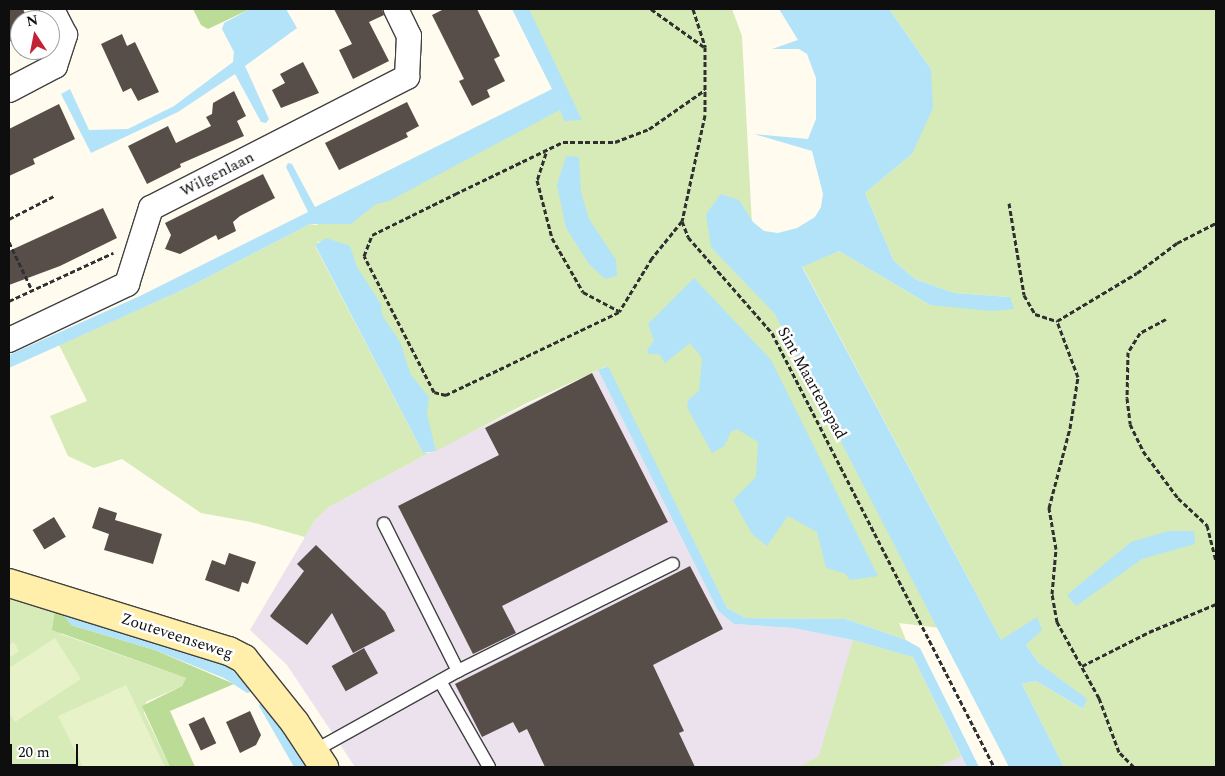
<!DOCTYPE html>
<html>
<head>
<meta charset="utf-8">
<style>
  body { margin:0 }
  #map { position:relative; width:1225px; height:776px; overflow:hidden; background:#fffbef; font-family:Spectral,serif }
  div>[style] { position:absolute }
  [style*='--x'] { left:calc(var(--x)*1px); top:calc(var(--y)*1px); width:calc(var(--w)*1px); rotate:calc(var(--a)*1deg) }
  .industrial>* { inset:0; background:#ebe2ed }
  .green>* { inset:0; background:#d6ebb7 }
  .forest>* { inset:0; background:#bbdc96 }
  .pitch>* { inset:0; background:#e7f2c9 }
  .water>* { inset:0; background:#b2e3f8 }
  .building>* { inset:0; background:#574e4a; transform-origin:0 0 }
  .path>* { height:3px; margin-top:-1.5px; transform-origin:0; background:repeating-linear-gradient(90deg,#303030 0 5px,transparent 0 7.5px) }
  .roads { filter:drop-shadow(1px 0 #414141) drop-shadow(-1px 0 #414141) drop-shadow(0 1px #414141) drop-shadow(0 -1px #414141) }
  .lane>* { height:12px; margin:-6px; padding:0 6px; transform-origin:6px; border-radius:6px; background:#fff }
  .street>* { height:24px; margin:-12px; padding:0 12px; transform-origin:12px; border-radius:12px; background:#fff }
  .secondary>* { height:28px; margin:-14px; padding:0 14px; transform-origin:14px; border-radius:14px; background:#ffefaa }
  span { translate:-50% -50%; white-space:nowrap; text-align:center; line-height:1.15; -webkit-text-stroke:5px #fff; paint-order:stroke }
  .street-label { font-size:16px; color:#0e0e0e }
  .frame { position:absolute; inset:0; border:10px solid #0e0e0e; pointer-events:none }
  .north { position:absolute; left:10px; top:10px; width:50px; height:50px; box-sizing:border-box; background:#fff; border:1px solid #9f9f9f; border-radius:50%; rotate:349deg; font-size:14px; font-weight:700; line-height:20px; text-align:center; color:#0e0e0e }
  .north::after { content:''; display:block; margin:auto; width:18px; height:22px; background:#c32136; clip-path:polygon(50% 0,100% 100%,50% 72%,0 100%) }
  .scale { position:absolute; left:10px; top:744px; width:68px; height:22px; box-sizing:border-box; border:2px solid #0e0e0e; border-top:0; padding-left:6px; font-size:15px; line-height:18px; white-space:nowrap; color:#0e0e0e; -webkit-text-stroke:4px #fff; paint-order:stroke }
</style>
</head>
<body>
<div id="map">
  <div class="industrial">
    <i style="clip-path:polygon(598px 370px,718px 611px,734px 624px,793px 628px,853px 640px,913px 657px,967px 767px,355px 767px,287px 665px,250px 630px,315px 520px,329px 507px,429px 453px)"></i>
  </div>
  <div class="green">
    <i style="clip-path:polygon(527px 9px,732px 9px,742px 36px,752px 225px,973px 632px,899px 623px,906px 640px,846px 619px,746px 618px,727px 608px,607px 366px,527px 403px,436px 451px,430px 431px,319px 241px,315px 246px,423px 453px,429px 453px,329px 507px,315px 520px,305px 537px,251px 522px,201px 513px,122px 459px,94px 468px,68px 456px,50px 416px,87px 401px,59px 345px,189px 287px,310px 224px,316px 225px,571px 98px)"></i>
    <i style="clip-path:polygon(889px 9px,1216px 9px,1216px 767px,1064px 767px,1022px 684px,1036px 681px,1083px 709px,1086px 699px,1039px 663px,1026px 645px,1001px 640px,802px 266px,839px 251px,930px 305px,1010px 297px,954px 293px,915px 279px,894px 261px,865px 193px,912px 154px,931px 69px)"></i>
    <i style="clip-path:polygon(9px 595px,56px 604px,61px 634px,186px 678px,182px 686px,146px 702px,144px 713px,170px 767px,9px 767px)"></i>
    <i style="clip-path:polygon(853px 640px,913px 657px,961px 756px,938px 767px,799px 767px,819px 756px)"></i>
  </div>
  <div class="forest">
    <i style="clip-path:polygon(193px 9px,250px 9px,208px 29px,201px 25px)"></i>
    <i style="clip-path:polygon(56px 604px,70px 608px,71px 625px,155px 650px,234px 684px,170px 711px,195px 767px,170px 767px,142px 706px,182px 686px,186px 678px,52px 630px)"></i>
  </div>
  <div class="pitch">
    <i style="clip-path:polygon(55px 638px,81px 679px,15px 722px,9px 713px,9px 668px)"></i>
    <i style="clip-path:polygon(14px 642px,19px 651px,9px 658px,9px 645px)"></i>
    <i style="clip-path:polygon(126px 685px,165px 767px,83px 767px,58px 716px)"></i>
  </div>
  <div class="water">
    <i style="clip-path:polygon(250px 9px,286px 9px,297px 28px,245px 66px,269px 119px,266px 123px,261px 122px,235px 74px,178px 112px,91px 153px,61px 94px,70px 89px,89px 130px,128px 129px,174px 106px,233px 62px,234px 52px,222px 29px,224px 23px)"></i>
    <i style="clip-path:polygon(512px 9px,529px 9px,582px 120px,564px 121px,560px 110px,389px 201px,376px 204px,351px 224px,310px 224px,189px 287px,9px 368px,9px 355px,140px 296px,308px 212px,286px 167px,288px 163px,292px 164px,315px 207px,552px 89px)"></i>
    <i style="clip-path:polygon(779px 9px,889px 9px,931px 69px,933px 108px,912px 154px,865px 193px,894px 261px,915px 279px,954px 293px,1010px 297px,1014px 309px,992px 311px,930px 305px,839px 251px,802px 267px,1001px 640px,1037px 617px,1042px 630px,1026px 645px,1039px 663px,1087px 699px,1083px 709px,1036px 681px,1022px 684px,1064px 767px,1009px 767px,775px 314px,711px 247px,706px 214px,721px 194px,739px 200px,753px 222px,764px 231px,778px 233px,797px 228px,815px 217px,821px 207px,823px 194px,812px 151px,754px 134px,808px 139px,816px 119px,816px 78px,807px 54px,799px 49px,772px 49px,798px 40px)"></i>
    <i style="clip-path:polygon(566px 156px,579px 157px,581px 192px,589px 219px,616px 260px,617px 276px,605px 279px,589px 264px,566px 228px,557px 185px)"></i>
    <i style="clip-path:polygon(326px 238px,350px 246px,357px 267px,381px 304px,382px 315px,400px 342px,411px 375px,429px 397px,427px 414px,436px 451px,423px 453px,315px 245px)"></i>
    <i style="clip-path:polygon(694px 278px,771px 360px,878px 576px,850px 580px,846px 574px,826px 568px,817px 532px,788px 516px,767px 546px,752px 534px,733px 500px,756px 477px,758px 442px,737px 429px,731px 432px,724px 446px,712px 453px,687px 407px,688px 400px,699px 391px,702px 358px,690px 343px,665px 363px,659px 354px,649px 354px,647px 350px,654px 341px,648px 324px)"></i>
    <i style="clip-path:polygon(608px 366px,727px 608px,746px 618px,846px 619px,906px 640px,920px 648px,979px 767px,967px 767px,913px 657px,853px 640px,793px 628px,734px 624px,718px 611px,598px 370px)"></i>
    <i style="clip-path:polygon(1169px 531px,1194px 531px,1195px 544px,1142px 559px,1076px 606px,1067px 595px,1131px 542px)"></i>
    <i style="clip-path:polygon(69px 612px,187px 648px,230px 668px,254px 691px,247px 693px,224px 678px,155px 650px,71px 625px,64px 616px)"></i>
    <i style="clip-path:polygon(262px 699px,266px 699px,308px 767px,294px 767px,259px 706px)"></i>
  </div>
  <div class="building">
    <i style="clip-path:polygon(9px 9px,23px 9px,28px 20px,20px 20px,20px 50px,34px 50px,21px 56px,9px 39px)"></i>
    <i style="clip-path:polygon(334px 9px,382px 9px,384px 15px,369px 22px,389px 61px,353px 79px,339px 50px,352px 44px)"></i>
    <i style="clip-path:polygon(444px 9px,477px 9px,500px 56px,494px 59px,505px 81px,487px 90px,490px 97px,472px 106px,459px 81px,464px 79px,432px 15px)"></i>
    <i style="clip-path:polygon(122px 34px,127px 46px,135px 42px,159px 92px,138px 101px,131px 88px,123px 92px,101px 44px)"></i>
    <i style="clip-path:polygon(303px 62px,319px 93px,281px 108px,272px 90px,285px 83px,280px 74px)"></i>
    <i style="clip-path:polygon(234px 91px,246px 116px,237px 121px,244px 136px,180px 164px,181px 167px,147px 184px,128px 146px,168px 126px,176px 143px,211px 126px,206px 117px,212px 114px,213px 103px)"></i>
    <i style="clip-path:polygon(407px 102px,419px 126px,406px 133px,408px 137px,339px 170px,325px 143px)"></i>
    <i style="clip-path:polygon(59px 104px,75px 139px,33px 159px,35px 164px,9px 176px,9px 129px)"></i>
    <i style="clip-path:polygon(263px 174px,275px 198px,240px 216px,233px 222px,236px 231px,218px 240px,216px 235px,180px 254px,165px 249px,171px 235px,165px 223px)"></i>
    <i style="clip-path:polygon(103px 208px,117px 238px,60px 266px,9px 285px,9px 251px)"></i>
    <i style="clip-path:polygon(592px 373px,668px 522px,502px 606px,516px 633px,473px 654px,398px 506px,499px 455px,485px 428px)"></i>
    <i style="clip-path:polygon(99px 507px,117px 513px,115px 520px,162px 534px,153px 564px,104px 550px,109px 534px,92px 528px)"></i>
    <i style="left:54px;top:517px;width:23px;height:25px;rotate:59deg"></i>
    <i style="clip-path:polygon(316px 545px,385px 612px,395px 631px,353px 653px,332px 613px,307px 645px,273px 619px,270px 616px,304px 571px,297px 564px)"></i>
    <i style="clip-path:polygon(229px 553px,256px 562px,248px 584px,242px 582px,239px 592px,205px 580px,212px 560px,225px 565px)"></i>
    <i style="clip-path:polygon(690px 566px,723px 629px,653px 665px,684px 731px,679px 733px,695px 767px,545px 767px,527px 729px,519px 733px,513px 722px,482px 737px,455px 684px)"></i>
    <i style="left:364px;top:648px;width:29px;height:37px;rotate:61deg"></i>
    <i style="clip-path:polygon(250px 711px,261px 735px,256px 745px,240px 753px,226px 722px)"></i>
    <i style="left:204px;top:717px;width:29px;height:17px;rotate:65deg"></i>
  </div>
  <div class="path">
    <i style="--x:651;--y:9;--w:65;--a:35.6"></i>
    <i style="--x:693;--y:9;--w:40;--a:72"></i>
    <i style="--x:705;--y:47;--w:68;--a:90"></i>
    <i style="--x:705;--y:115;--w:108;--a:102.2"></i>
    <i style="--x:682;--y:221;--w:17;--a:69"></i>
    <i style="--x:688;--y:237;--w:128;--a:48.8"></i>
    <i style="--x:772;--y:333;--w:487;--a:62.9"></i>
    <i style="--x:546;--y:153;--w:28;--a:108"></i>
    <i style="--x:537;--y:180;--w:60;--a:75.5"></i>
    <i style="--x:552;--y:238;--w:62;--a:60.1"></i>
    <i style="--x:583;--y:292;--w:40;--a:28"></i>
    <i style="--x:1009;--y:203;--w:93;--a:80.7"></i>
    <i style="--x:1024;--y:295;--w:22;--a:60"></i>
    <i style="--x:1035;--y:314;--w:23;--a:18"></i>
    <i style="--x:9;--y:219;--w:51;--a:-27.1"></i>
    <i style="--x:682;--y:221;--w:48;--a:129"></i>
    <i style="--x:652;--y:258;--w:63;--a:121.4"></i>
    <i style="--x:619;--y:312;--w:192;--a:154.4"></i>
    <i style="--x:446;--y:395;--w:12;--a:-166"></i>
    <i style="--x:434;--y:392;--w:153;--a:-117.2"></i>
    <i style="--x:364;--y:256;--w:22;--a:-69"></i>
    <i style="--x:372;--y:235;--w:93;--a:-26.3"></i>
    <i style="--x:455;--y:194;--w:120;--a:-25.7"></i>
    <i style="--x:563;--y:142;--w:52;--a:0"></i>
    <i style="--x:615;--y:142;--w:36;--a:-21"></i>
    <i style="--x:649;--y:129;--w:68;--a:-34.9"></i>
    <i style="--x:9;--y:242;--w:53;--a:64.4"></i>
    <i style="--x:9;--y:301;--w:115;--a:-24.8"></i>
    <i style="--x:1166;--y:319;--w:30;--a:152"></i>
    <i style="--x:1140;--y:333;--w:22;--a:122"></i>
    <i style="--x:1128;--y:352;--w:46;--a:91.2"></i>
    <i style="--x:1127;--y:398;--w:26;--a:83"></i>
    <i style="--x:1130;--y:424;--w:30;--a:64"></i>
    <i style="--x:1143;--y:451;--w:59;--a:53.3"></i>
    <i style="--x:1178;--y:498;--w:40;--a:43"></i>
    <i style="--x:1207;--y:525;--w:36;--a:76"></i>
    <i style="--x:1082;--y:666;--w:75;--a:-26.9"></i>
    <i style="--x:1149;--y:632;--w:73;--a:-22.7"></i>
    <i style="--x:1134;--y:767;--w:21;--a:-135"></i>
    <i style="--x:1119;--y:752;--w:58;--a:-110.3"></i>
    <i style="--x:1099;--y:698;--w:87;--a:-118.9"></i>
    <i style="--x:1057;--y:622;--w:28;--a:-100"></i>
    <i style="--x:1052;--y:594;--w:45;--a:-84.9"></i>
    <i style="--x:1056;--y:549;--w:42;--a:-99.7"></i>
    <i style="--x:1049;--y:508;--w:83;--a:-75.3"></i>
    <i style="--x:1070;--y:428;--w:52;--a:-81.1"></i>
    <i style="--x:1078;--y:377;--w:60;--a:-110.6"></i>
    <i style="--x:1057;--y:321;--w:93;--a:-31"></i>
    <i style="--x:1137;--y:273;--w:50;--a:-36.9"></i>
    <i style="--x:1177;--y:243;--w:44;--a:-27.1"></i>
  </div>
  <div class="roads">
    <div class="lane">
      <i style="--x:458;--y:671;--w:240;--a:-26.5"></i>
      <i style="--x:440;--y:681;--w:99;--a:60.3"></i>
      <i style="--x:314;--y:751;--w:165;--a:-29.1"></i>
      <i style="--x:458;--y:671;--w:165;--a:-116.7"></i>
    </div>
    <div class="street">
      <i style="--x:9;--y:90;--w:52;--a:-27.6"></i>
      <i style="--x:55;--y:66;--w:33;--a:-72"></i>
      <i style="--x:65;--y:35;--w:29;--a:-117"></i>
      <i style="--x:9;--y:340;--w:131;--a:-25.4"></i>
      <i style="--x:127;--y:284;--w:80;--a:-72.5"></i>
      <i style="--x:151;--y:208;--w:288;--a:-27.1"></i>
      <i style="--x:407;--y:77;--w:41;--a:-87.2"></i>
      <i style="--x:409;--y:36;--w:30;--a:-116"></i>
    </div>
    <div class="secondary">
      <i style="--x:9;--y:583;--w:230;--a:17.2"></i>
      <i style="--x:229;--y:651;--w:17;--a:28"></i>
      <i style="--x:244;--y:659;--w:82;--a:51.4"></i>
      <i style="--x:295;--y:723;--w:53;--a:56.6"></i>
    </div>
  </div>
  <div class="street-label">
    <span style="left:217px;top:174px;rotate:-27deg">Wilgenlaan</span>
    <span style="left:812px;top:383px;rotate:61deg">Sint Maartenspad</span>
    <span style="left:177px;top:636px;rotate:18deg">Zouteveenseweg</span>
  </div>
  <div class="frame"></div>
  <div class="north">N</div>
  <div class="scale">20 m</div>
</div>
</body>
</html>
